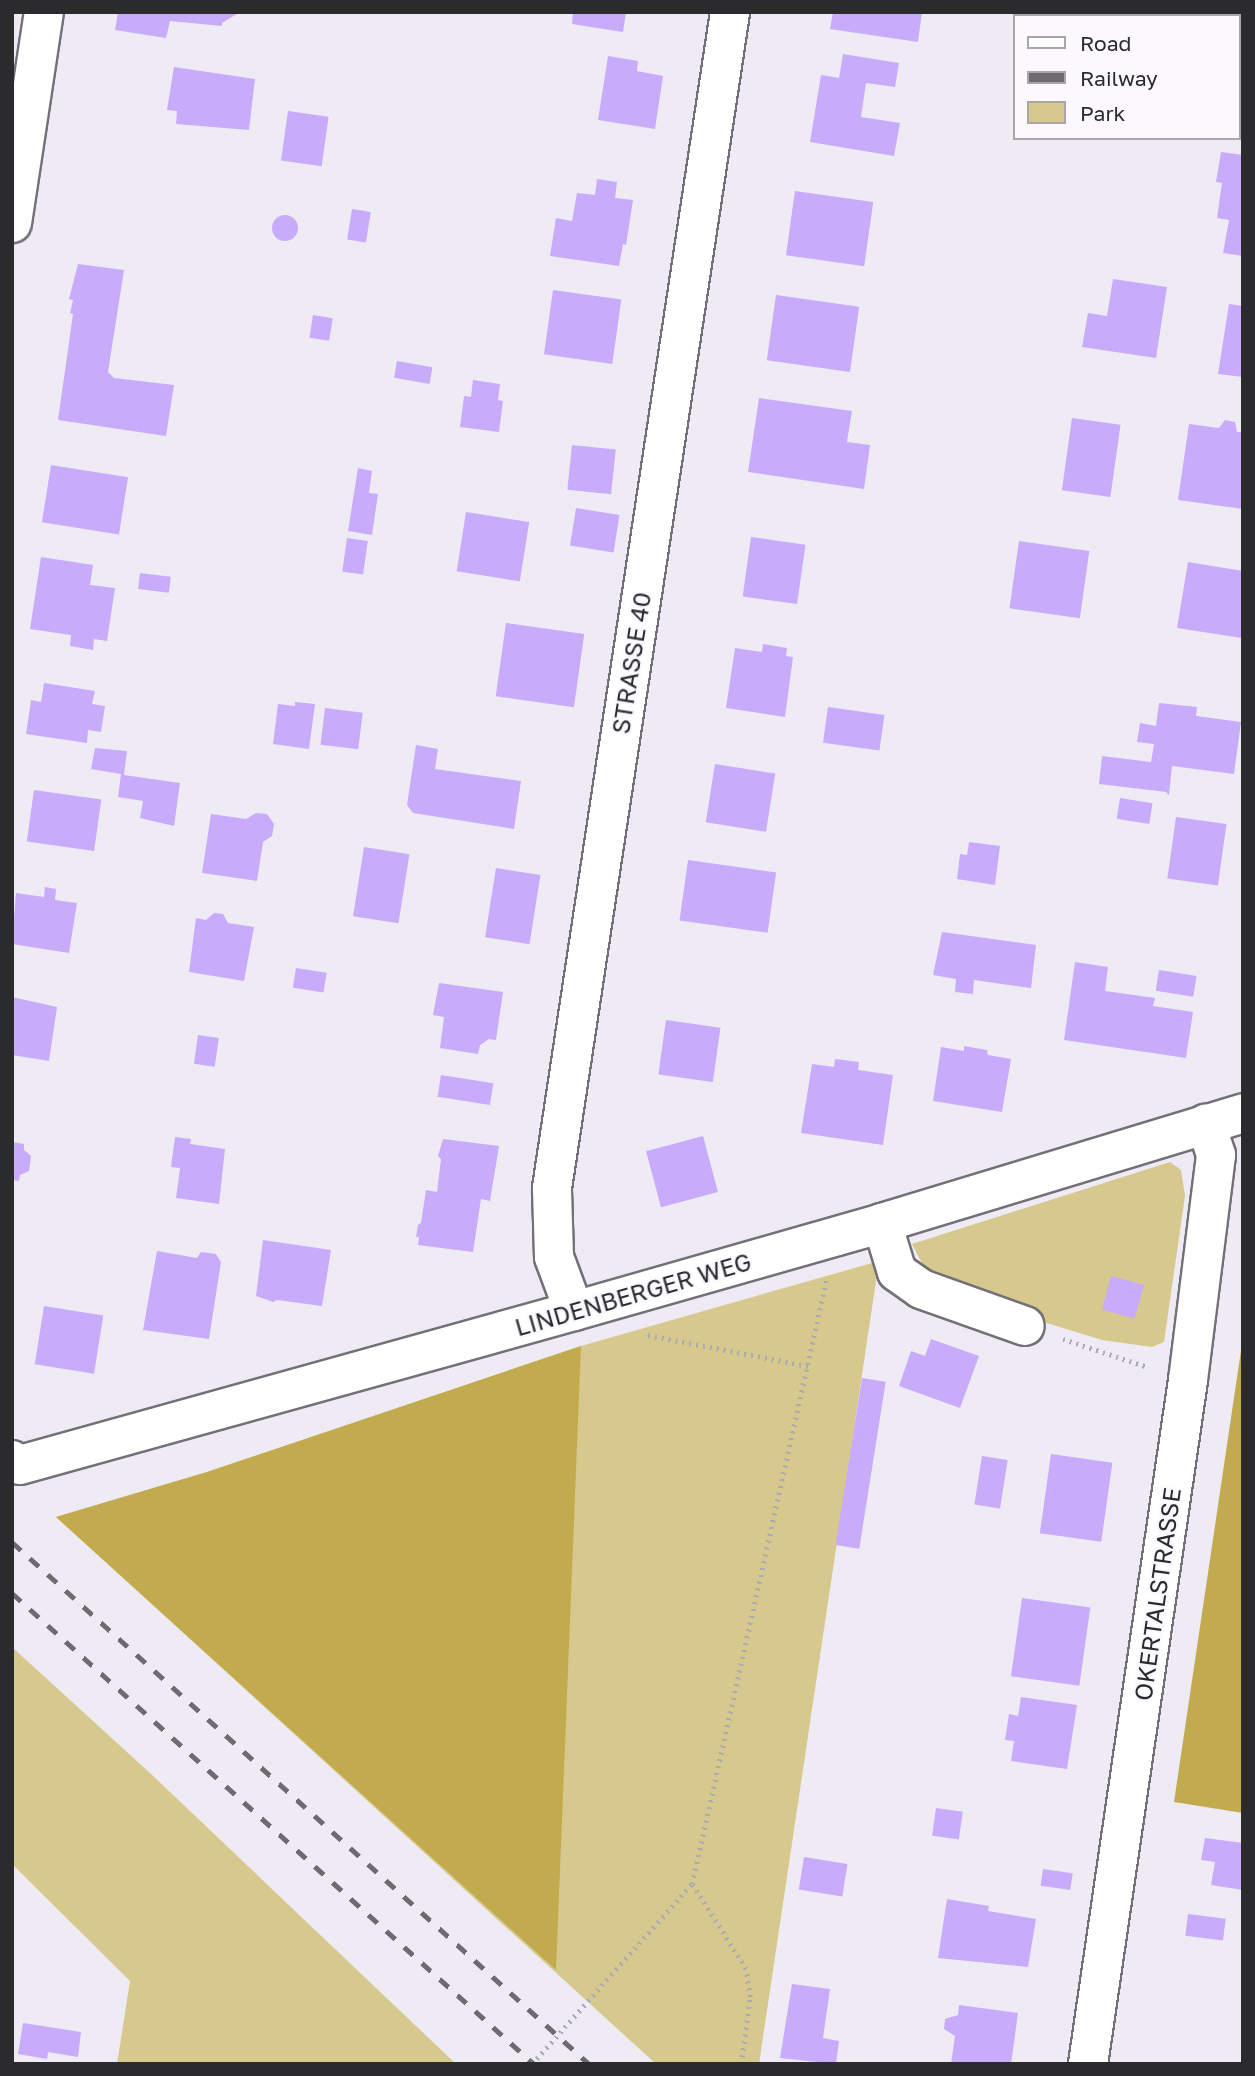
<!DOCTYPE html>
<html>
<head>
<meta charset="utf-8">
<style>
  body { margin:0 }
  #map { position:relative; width:1255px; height:2076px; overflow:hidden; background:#eeebf4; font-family:"Golos Text",sans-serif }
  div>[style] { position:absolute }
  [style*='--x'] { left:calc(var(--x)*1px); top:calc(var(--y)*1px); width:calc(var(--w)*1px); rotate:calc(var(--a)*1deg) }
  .green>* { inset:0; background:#d7c88d }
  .forest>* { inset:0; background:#c2ab4e }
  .building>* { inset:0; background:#c9abfc; transform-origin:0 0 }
  .round { border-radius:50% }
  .path>* { height:4.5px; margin-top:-2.25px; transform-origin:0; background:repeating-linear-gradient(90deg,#adabb2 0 2px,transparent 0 7px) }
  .roads { filter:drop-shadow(2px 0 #737078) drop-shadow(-2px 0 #737078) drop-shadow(0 2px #737078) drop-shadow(0 -2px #737078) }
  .minor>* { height:38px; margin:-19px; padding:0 19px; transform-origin:19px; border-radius:19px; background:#fff }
  .rail>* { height:5px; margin-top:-2.5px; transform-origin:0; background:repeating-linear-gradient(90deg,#6d6b70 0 12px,transparent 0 24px) }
  .path-bridge>* { height:4.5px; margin-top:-2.25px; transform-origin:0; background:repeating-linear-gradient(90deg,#adabb2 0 2px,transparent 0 7px) }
  span { translate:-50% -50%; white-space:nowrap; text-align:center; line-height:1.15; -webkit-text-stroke:5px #fbf9fe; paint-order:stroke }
  .street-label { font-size:24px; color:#2b2a2d }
  .frame { position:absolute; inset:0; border:14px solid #2b2a2d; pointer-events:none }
  .legend { position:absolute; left:1013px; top:14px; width:228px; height:126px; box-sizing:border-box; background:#fbf9fe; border:2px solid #a8a6aa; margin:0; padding:9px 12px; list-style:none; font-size:21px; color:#2b2a2d }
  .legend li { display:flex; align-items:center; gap:14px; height:35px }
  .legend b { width:35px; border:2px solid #a8a6aa }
</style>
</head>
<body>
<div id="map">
  <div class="green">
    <i style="clip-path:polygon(1170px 1162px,1181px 1170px,1185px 1196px,1164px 1342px,1152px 1347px,1102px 1340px,1024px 1316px,926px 1271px,912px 1244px)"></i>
    <i style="clip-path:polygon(879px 1261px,759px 2064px,656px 2064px,56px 1517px,207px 1472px,581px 1346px)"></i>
    <i style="clip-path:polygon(12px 1647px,151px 1774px,456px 2064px,117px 2064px,130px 1981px,12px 1864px)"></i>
  </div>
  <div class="forest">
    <i style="clip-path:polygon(1243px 1337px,1243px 1813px,1174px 1802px)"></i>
    <i style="clip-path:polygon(581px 1346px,556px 1970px,56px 1517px,207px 1472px)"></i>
  </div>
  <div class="building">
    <i style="clip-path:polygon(118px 12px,240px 12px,222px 23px,222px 26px,170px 21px,166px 38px,115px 30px)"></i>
    <i style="clip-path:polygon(573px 12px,626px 12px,623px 32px,572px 24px)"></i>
    <i style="clip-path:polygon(833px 12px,922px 12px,918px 42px,830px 29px)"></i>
    <i style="clip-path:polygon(843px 54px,899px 63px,895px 87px,866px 83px,861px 117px,900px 123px,894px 156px,810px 142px,821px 75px,839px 78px)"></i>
    <i style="clip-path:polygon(608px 56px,638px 61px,637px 71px,663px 76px,655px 129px,598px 120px)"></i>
    <i style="clip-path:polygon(174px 67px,255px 79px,249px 130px,176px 124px,177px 111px,167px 110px)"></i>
    <i style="left:288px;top:111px;width:41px;height:50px;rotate:8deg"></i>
    <i style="clip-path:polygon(1221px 152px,1243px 155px,1243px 256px,1223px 253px,1229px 220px,1217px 218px,1222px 183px,1216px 182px)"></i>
    <i style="clip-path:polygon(597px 179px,617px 182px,615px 198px,633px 200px,626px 245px,623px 244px,619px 266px,550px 256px,556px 218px,572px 221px,577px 193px,595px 195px)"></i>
    <i style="left:795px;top:191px;width:79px;height:65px;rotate:8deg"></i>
    <i style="left:352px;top:209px;width:19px;height:31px;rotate:9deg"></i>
    <i class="round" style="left:272px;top:215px;width:26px;height:26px"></i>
    <i style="clip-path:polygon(78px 264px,124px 270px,108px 372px,114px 378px,174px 385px,166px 436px,58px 420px,73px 314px,70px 313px,73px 300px,69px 299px)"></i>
    <i style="clip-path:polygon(1113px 279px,1167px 287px,1156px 358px,1082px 347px,1088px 313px,1107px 316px)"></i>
    <i style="left:553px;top:290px;width:69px;height:65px;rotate:8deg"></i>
    <i style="left:776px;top:295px;width:84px;height:66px;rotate:8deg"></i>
    <i style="clip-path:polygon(1229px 304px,1243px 306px,1243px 377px,1218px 374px)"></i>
    <i style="left:313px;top:315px;width:20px;height:23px;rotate:9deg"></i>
    <i style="left:397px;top:361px;width:36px;height:17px;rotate:10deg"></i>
    <i style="clip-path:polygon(473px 380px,500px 384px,498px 400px,503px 401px,499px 432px,460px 427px,464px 396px,471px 397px)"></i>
    <i style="clip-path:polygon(759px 398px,852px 411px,847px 442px,870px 445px,864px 489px,748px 472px)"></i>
    <i style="left:1072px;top:418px;width:49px;height:73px;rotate:8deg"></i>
    <i style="clip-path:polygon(1225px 420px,1235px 422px,1237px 432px,1243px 432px,1243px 509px,1178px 500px,1189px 424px,1219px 428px)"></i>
    <i style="left:572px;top:445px;width:44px;height:45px;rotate:6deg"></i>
    <i style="left:51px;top:465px;width:78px;height:58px;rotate:9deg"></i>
    <i style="clip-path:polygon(358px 468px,372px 471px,369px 493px,378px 494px,372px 535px,348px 531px)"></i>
    <i style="left:576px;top:508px;width:44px;height:38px;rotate:9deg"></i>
    <i style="left:466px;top:512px;width:64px;height:60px;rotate:9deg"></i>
    <i style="left:751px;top:537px;width:55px;height:60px;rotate:8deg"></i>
    <i style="left:347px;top:538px;width:21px;height:34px;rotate:8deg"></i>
    <i style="left:1019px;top:541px;width:71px;height:68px;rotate:8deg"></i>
    <i style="clip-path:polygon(41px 557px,93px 565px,90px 585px,115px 588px,107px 641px,94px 639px,93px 650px,70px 646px,71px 635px,30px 629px)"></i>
    <i style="clip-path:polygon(1188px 562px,1243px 571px,1242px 638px,1177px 628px)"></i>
    <i style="left:140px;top:573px;width:31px;height:16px;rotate:7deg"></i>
    <i style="left:506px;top:623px;width:79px;height:74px;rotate:8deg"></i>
    <i style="clip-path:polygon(763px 644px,787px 648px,786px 656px,793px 657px,785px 717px,726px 708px,735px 648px,762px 652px)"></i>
    <i style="clip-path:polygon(44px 683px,95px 691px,92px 704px,105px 706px,101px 732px,88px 730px,87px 743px,26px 734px,31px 700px,41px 702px)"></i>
    <i style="clip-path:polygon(295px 702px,315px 704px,309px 749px,273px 744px,278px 704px,295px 706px)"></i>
    <i style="clip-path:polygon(1159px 703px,1197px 707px,1196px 716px,1241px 722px,1234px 774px,1172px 766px,1169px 795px,1166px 792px,1099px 784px,1102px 756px,1151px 762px,1154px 744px,1137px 742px,1140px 723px,1156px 726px)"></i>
    <i style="left:828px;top:707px;width:57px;height:36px;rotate:8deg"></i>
    <i style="left:325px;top:708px;width:38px;height:37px;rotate:7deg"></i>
    <i style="clip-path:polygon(416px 745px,438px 749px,435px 769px,521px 781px,514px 829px,413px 813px,407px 805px)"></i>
    <i style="clip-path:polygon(95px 748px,127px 751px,124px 775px,180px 783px,174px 826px,140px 818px,143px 801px,118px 797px,121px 774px,91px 769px)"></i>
    <i style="left:715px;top:764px;width:61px;height:59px;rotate:9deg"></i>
    <i style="left:34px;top:790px;width:68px;height:52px;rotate:8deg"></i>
    <i style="left:1120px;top:798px;width:33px;height:21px;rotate:9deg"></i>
    <i style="clip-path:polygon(256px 813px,267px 814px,274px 824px,272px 836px,263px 842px,257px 881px,202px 873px,211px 814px,246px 819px)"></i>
    <i style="left:1176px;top:817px;width:51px;height:62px;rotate:8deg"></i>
    <i style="clip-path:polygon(969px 842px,1000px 846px,995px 885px,957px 879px,960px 854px,967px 855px)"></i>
    <i style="left:364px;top:847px;width:46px;height:70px;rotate:9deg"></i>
    <i style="left:688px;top:860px;width:89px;height:61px;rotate:8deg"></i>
    <i style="left:496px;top:868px;width:45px;height:70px;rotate:9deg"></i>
    <i style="clip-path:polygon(45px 887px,56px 889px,55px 900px,77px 903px,69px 953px,12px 944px,16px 893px,44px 897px)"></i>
    <i style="clip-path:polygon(214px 913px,223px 914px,228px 923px,254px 927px,244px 981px,189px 972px,196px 918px,206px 920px)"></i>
    <i style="clip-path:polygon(942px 932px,1036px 945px,1031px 988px,974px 980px,973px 994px,955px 992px,956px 979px,933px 975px)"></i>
    <i style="clip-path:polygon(1075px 962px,1108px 967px,1105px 991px,1155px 998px,1153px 1006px,1193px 1012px,1186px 1058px,1064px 1040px)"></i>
    <i style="left:296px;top:968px;width:31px;height:20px;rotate:9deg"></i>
    <i style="left:1159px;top:970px;width:38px;height:21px;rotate:9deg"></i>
    <i style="clip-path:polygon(439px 983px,503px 992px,496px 1040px,489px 1039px,480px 1045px,478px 1054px,440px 1048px,444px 1017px,433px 1015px)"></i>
    <i style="clip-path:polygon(12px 997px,57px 1007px,49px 1061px,12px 1055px)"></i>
    <i style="left:666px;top:1020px;width:55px;height:55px;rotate:8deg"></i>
    <i style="left:198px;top:1035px;width:21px;height:29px;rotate:8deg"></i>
    <i style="clip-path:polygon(964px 1046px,987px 1050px,988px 1055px,1011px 1059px,1002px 1112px,933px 1101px,941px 1047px,964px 1051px)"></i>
    <i style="clip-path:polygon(835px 1059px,859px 1062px,858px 1070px,893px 1075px,883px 1145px,801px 1133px,812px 1064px,834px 1067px)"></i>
    <i style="left:441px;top:1075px;width:53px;height:22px;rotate:9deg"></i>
    <i style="left:703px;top:1136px;width:58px;height:59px;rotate:75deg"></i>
    <i style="clip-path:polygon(175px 1137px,191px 1139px,190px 1144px,225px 1149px,219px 1204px,176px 1198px,180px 1168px,171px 1167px)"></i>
    <i style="clip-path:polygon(443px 1139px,499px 1146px,490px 1201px,481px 1199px,473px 1252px,418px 1245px,419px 1237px,416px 1237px,418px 1225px,421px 1223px,426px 1190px,437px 1192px,441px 1159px,438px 1156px)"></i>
    <i style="clip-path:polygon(12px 1142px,24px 1144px,24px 1150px,31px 1156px,29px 1171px,20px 1175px,19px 1181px,12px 1180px)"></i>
    <i style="clip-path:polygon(263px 1240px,331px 1250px,322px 1306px,277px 1300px,273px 1302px,256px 1296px)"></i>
    <i style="clip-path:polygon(157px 1251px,197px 1258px,201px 1252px,216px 1254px,221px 1262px,209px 1339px,143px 1330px)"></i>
    <i style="left:1111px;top:1276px;width:34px;height:35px;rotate:15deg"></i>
    <i style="left:44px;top:1306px;width:60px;height:59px;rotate:9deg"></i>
    <i style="clip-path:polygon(931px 1339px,979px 1356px,960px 1408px,899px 1386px,911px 1351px,925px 1356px)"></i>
    <i style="left:862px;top:1378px;width:24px;height:169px;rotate:9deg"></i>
    <i style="left:1051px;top:1454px;width:62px;height:80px;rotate:8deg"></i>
    <i style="left:982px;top:1456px;width:26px;height:49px;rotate:9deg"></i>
    <i style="left:1022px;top:1598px;width:69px;height:79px;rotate:8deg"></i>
    <i style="clip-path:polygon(1021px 1697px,1077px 1705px,1067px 1769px,1011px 1761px,1014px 1741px,1005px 1740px,1009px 1714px,1018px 1716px)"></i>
    <i style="left:936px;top:1808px;width:27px;height:28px;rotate:8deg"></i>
    <i style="clip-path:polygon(1205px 1838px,1243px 1843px,1243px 1890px,1211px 1885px,1215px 1862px,1201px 1860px)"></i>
    <i style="left:804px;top:1857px;width:44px;height:33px;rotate:9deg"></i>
    <i style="left:1043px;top:1869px;width:30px;height:17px;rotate:8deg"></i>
    <i style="clip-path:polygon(947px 1899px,989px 1906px,988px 1911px,1036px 1919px,1028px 1967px,938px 1958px)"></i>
    <i style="left:1188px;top:1914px;width:38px;height:22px;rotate:7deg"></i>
    <i style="clip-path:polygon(792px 1984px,830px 1989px,823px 2038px,839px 2041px,836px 2064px,780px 2058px)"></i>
    <i style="clip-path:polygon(959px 2005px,1018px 2013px,1011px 2064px,951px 2064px,955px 2036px,944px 2029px,945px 2019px,958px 2015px)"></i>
    <i style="clip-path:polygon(23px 2023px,81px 2032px,78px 2057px,48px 2052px,47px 2059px,18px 2054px)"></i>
  </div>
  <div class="path">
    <i style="--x:648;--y:1335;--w:163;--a:11"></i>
    <i style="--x:1063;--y:1339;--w:89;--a:18.2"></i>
    <i style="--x:741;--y:2064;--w:68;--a:-82.3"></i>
    <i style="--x:750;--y:1997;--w:28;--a:-98"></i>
    <i style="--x:746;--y:1969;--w:101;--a:-122.4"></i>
    <i style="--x:692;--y:1884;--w:618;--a:-77.47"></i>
  </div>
  <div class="roads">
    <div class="minor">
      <i style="--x:12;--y:223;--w:213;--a:-81.4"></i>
      <i style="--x:882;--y:1223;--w:51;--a:73"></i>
      <i style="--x:897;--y:1272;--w:29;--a:35"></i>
      <i style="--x:921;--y:1289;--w:110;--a:19.6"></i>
      <i style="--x:574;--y:1311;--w:58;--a:-110.3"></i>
      <i style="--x:554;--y:1257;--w:69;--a:-91.7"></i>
      <i style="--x:552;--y:1188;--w:1189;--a:-81.39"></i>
      <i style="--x:12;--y:1460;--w:9;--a:32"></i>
      <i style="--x:20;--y:1465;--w:575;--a:-15.53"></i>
      <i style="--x:574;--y:1311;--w:320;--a:-15.9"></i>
      <i style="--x:882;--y:1223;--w:377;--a:-16.9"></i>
      <i style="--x:1088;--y:2064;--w:691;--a:-81.68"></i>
      <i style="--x:1188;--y:1380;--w:227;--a:-82.9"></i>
      <i style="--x:1216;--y:1155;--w:33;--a:-108"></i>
    </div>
  </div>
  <div class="rail">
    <i style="--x:12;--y:1542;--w:778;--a:42.13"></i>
    <i style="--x:12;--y:1593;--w:703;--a:42.06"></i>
  </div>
  <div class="path-bridge">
    <i style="--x:532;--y:2064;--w:241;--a:-48.4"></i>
  </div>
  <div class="street-label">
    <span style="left:631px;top:663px;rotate:-81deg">STRASSE 40</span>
    <span style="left:633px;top:1294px;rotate:-16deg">LINDENBERGER WEG</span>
    <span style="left:1157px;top:1594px;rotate:-82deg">OKERTALSTRASSE</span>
  </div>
  <div class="frame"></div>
  <ul class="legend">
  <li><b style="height:9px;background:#fff"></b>Road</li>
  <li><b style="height:9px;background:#6d6b70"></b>Railway</li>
  <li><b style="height:19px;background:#d7c88d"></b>Park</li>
  </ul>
</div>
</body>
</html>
